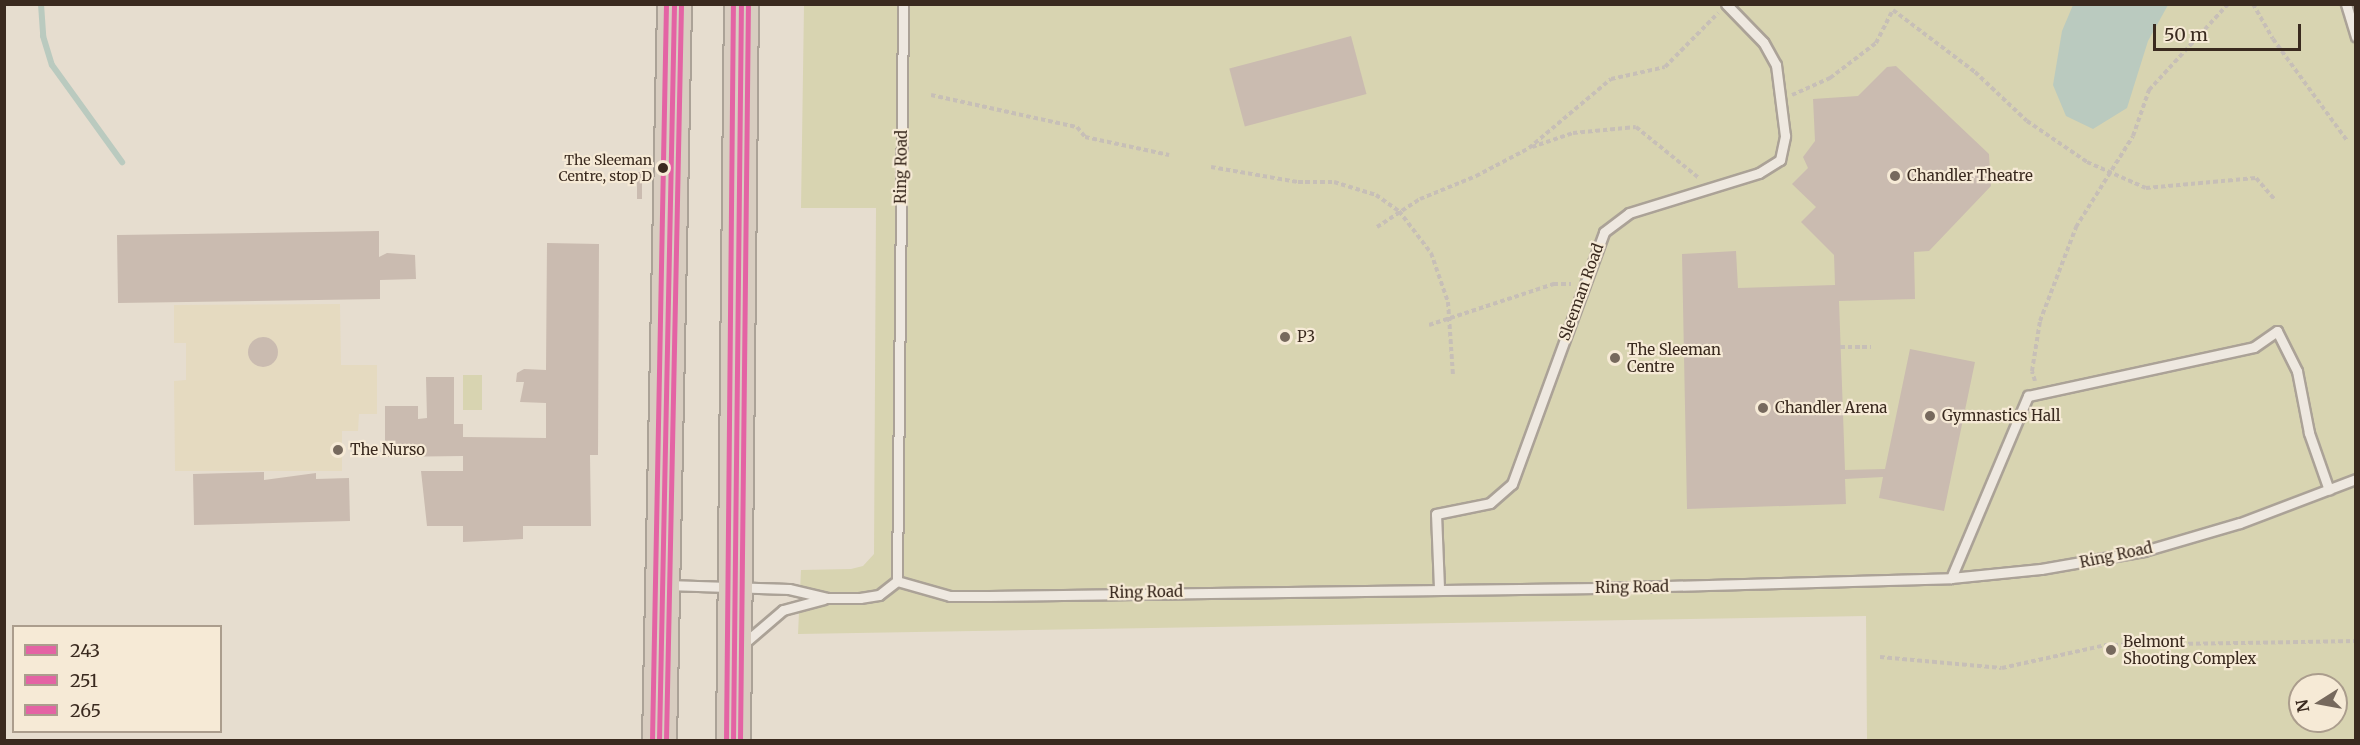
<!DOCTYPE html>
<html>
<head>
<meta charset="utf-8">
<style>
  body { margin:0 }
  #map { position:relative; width:2360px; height:745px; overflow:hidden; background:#e6ddcf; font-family:Merriweather,serif }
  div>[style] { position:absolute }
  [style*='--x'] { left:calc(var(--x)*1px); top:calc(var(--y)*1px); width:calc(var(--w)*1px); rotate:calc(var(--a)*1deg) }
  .farmland>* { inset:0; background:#e5dac0 }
  .green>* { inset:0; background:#d8d4b1; transform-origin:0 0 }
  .water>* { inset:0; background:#bacabf }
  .stream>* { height:6px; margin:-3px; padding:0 3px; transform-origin:3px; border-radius:3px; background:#bacabf }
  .building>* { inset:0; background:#cabbb0; transform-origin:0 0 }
  .round { border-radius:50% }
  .path>* { height:4px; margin-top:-2px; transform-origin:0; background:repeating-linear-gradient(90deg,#c7bfb7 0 4.5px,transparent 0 7.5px) }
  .roads { filter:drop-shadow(2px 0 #aba297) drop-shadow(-2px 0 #aba297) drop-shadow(0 2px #aba297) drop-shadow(0 -2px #aba297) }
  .lane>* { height:9px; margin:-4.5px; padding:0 4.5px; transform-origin:4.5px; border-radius:4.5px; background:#eee8e0 }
  .highway>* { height:33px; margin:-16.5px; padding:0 16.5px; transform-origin:16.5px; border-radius:16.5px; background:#d8cdc0 }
  .bus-1>* { height:4.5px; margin:-2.25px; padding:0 2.25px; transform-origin:2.25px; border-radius:2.25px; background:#e463a4 }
  .bus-2>* { height:4.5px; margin:-2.25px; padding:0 2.25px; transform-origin:2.25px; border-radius:2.25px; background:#e463a4 }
  .bus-3>* { height:4.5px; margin:-2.25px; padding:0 2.25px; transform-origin:2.25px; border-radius:2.25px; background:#e463a4 }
  .dots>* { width:16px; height:16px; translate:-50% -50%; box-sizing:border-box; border:3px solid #f6ead6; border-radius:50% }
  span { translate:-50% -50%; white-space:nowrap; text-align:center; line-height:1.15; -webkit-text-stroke:4.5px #f6ead6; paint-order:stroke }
  .bus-label { font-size:14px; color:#3a2a1f }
  .right { translate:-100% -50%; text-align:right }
  .street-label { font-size:15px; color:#3a2a1f }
  .poi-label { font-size:15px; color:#3a2a1f }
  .left { translate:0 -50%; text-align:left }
  .frame { position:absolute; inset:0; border:6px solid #3a2a1f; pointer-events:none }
  .legend { position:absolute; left:12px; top:625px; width:210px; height:108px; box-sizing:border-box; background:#f6ead6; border:2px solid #ab9d8d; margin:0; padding:8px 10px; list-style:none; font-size:18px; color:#3a2a1f }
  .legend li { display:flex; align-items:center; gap:12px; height:30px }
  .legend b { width:30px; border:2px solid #ab9d8d }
  .north { position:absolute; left:2288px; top:673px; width:60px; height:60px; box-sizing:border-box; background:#f6ead6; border:2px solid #ab9d8d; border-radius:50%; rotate:259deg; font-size:16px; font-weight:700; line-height:24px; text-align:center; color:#3a2a1f }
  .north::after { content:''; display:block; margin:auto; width:21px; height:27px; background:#76695d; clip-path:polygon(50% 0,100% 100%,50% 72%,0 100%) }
  .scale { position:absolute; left:2153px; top:24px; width:148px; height:27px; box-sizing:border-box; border:3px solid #3a2a1f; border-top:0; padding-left:8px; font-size:18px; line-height:21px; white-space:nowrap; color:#3a2a1f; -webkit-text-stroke:4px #f6ead6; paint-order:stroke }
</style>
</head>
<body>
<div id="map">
  <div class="farmland">
    <i style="clip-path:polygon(340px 304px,341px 365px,377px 365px,377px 414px,359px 414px,358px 431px,342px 431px,342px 471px,175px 471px,174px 381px,186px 380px,186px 343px,174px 343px,174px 305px)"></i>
  </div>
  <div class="green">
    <i style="clip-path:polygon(evenodd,804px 5px,2355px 5px,2355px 740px,1867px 740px,1866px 616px,798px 634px,801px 570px,851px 569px,863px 566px,874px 554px,876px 208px,801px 208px,804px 5px,2300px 685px,2336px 685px,2336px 721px,2300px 721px,2300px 685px)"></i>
    <i style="left:463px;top:375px;width:19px;height:35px"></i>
  </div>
  <div class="water">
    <i style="clip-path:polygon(2073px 5px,2168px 5px,2148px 41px,2127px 108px,2093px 129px,2066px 116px,2053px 85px,2062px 31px)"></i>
  </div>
  <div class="stream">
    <i style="--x:41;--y:4;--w:32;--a:86"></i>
    <i style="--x:43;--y:36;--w:30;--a:73"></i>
    <i style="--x:52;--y:65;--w:120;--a:54.2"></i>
  </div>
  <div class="building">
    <i style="left:1351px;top:36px;width:60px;height:126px;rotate:75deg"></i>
    <i style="clip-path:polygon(1896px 66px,1989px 154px,1991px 186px,1929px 251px,1914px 252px,1915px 299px,1839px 301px,1845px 470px,1885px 469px,1910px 349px,1975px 362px,1944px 511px,1879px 498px,1883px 477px,1845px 479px,1846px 504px,1687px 509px,1682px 254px,1736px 251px,1738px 288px,1835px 285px,1834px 255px,1801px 222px,1816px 207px,1792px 184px,1808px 168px,1803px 157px,1815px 141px,1813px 99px,1858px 96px,1887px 67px)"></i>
    <i style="left:637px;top:172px;width:5px;height:27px"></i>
    <i style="clip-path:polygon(379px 231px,379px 257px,387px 253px,415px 255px,416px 279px,380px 280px,380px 299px,118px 303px,117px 235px)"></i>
    <i style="clip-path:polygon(547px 243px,599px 244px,598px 455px,590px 455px,591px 526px,523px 526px,523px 539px,463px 542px,463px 526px,427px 526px,421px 471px,463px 471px,463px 456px,385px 457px,385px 406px,418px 406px,418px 419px,427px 418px,426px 377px,454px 377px,454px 424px,463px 424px,463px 437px,546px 438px,546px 403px,520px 402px,524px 382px,516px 382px,517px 373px,524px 369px,546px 370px)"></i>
    <i class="round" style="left:248px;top:337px;width:30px;height:30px"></i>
    <i style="clip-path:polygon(264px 472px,264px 480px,316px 473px,316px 479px,349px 478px,350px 521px,194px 525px,193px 474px)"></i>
  </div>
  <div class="path">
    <i style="--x:2253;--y:4;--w:40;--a:60.3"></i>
    <i style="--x:2273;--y:39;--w:127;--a:53.9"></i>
    <i style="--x:931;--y:95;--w:149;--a:12.4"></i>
    <i style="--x:1077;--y:127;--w:13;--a:51"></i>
    <i style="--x:1085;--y:137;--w:86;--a:12.1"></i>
    <i style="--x:1792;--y:95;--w:42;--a:-24.1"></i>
    <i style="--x:1830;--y:78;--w:58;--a:-37.3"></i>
    <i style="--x:1876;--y:43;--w:37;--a:-63"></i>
    <i style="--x:1893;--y:10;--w:103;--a:37.1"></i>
    <i style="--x:1975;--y:72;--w:71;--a:43.3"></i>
    <i style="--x:2027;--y:121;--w:73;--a:34.3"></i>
    <i style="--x:2087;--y:162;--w:64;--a:23.8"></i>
    <i style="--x:2146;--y:188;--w:110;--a:-5.2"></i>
    <i style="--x:2256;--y:178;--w:30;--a:49"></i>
    <i style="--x:1532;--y:147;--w:43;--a:-18.9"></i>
    <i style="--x:1573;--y:133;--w:63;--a:-5.4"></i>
    <i style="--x:1636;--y:127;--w:81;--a:39"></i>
    <i style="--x:1211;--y:167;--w:88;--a:9.8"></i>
    <i style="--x:1298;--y:182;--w:36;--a:0"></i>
    <i style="--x:1334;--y:182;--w:44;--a:17.2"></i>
    <i style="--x:1376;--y:195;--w:28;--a:35"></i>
    <i style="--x:1399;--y:211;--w:53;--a:52.7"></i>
    <i style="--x:1431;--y:253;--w:52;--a:70.9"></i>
    <i style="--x:1448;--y:302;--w:73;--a:86.1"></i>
    <i style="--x:1377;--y:227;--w:51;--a:-33.1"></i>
    <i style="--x:1420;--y:199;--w:61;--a:-22.3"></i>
    <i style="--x:1476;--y:176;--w:60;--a:-27.8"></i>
    <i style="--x:1529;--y:148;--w:107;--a:-40.1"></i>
    <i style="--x:1611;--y:79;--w:55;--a:-12.5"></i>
    <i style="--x:1665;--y:67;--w:76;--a:-45.5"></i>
    <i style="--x:1429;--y:325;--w:132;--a:-18.2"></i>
    <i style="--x:1554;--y:284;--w:17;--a:0"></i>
    <i style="--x:1840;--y:347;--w:31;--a:0"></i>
    <i style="--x:2035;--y:381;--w:10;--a:-107"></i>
    <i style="--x:2032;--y:371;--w:51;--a:-80.9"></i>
    <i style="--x:2040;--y:321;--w:101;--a:-69"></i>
    <i style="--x:2076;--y:227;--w:107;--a:-57.9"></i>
    <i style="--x:2133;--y:136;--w:49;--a:-70.8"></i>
    <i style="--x:2149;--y:90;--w:117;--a:-47.4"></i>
    <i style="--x:1880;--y:657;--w:122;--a:5.2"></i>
    <i style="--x:2002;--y:668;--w:107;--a:-12.5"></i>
    <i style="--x:2106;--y:645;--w:250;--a:-0.9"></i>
  </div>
  <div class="roads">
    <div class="lane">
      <i style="--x:2346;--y:4;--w:34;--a:73"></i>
      <i style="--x:1951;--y:578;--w:198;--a:-67.1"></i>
      <i style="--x:2028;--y:396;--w:231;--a:-12.2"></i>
      <i style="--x:2254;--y:347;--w:28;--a:-35"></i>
      <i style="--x:2277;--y:331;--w:45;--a:63.4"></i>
      <i style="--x:2297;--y:371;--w:63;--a:79"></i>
      <i style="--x:2309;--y:433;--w:60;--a:70.7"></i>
      <i style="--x:897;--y:581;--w:55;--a:15.8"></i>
      <i style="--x:950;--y:596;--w:39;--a:0"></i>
      <i style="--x:989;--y:596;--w:609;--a:-0.75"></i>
      <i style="--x:1598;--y:588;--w:353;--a:-1.6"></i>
      <i style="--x:1951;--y:578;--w:90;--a:-5.7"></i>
      <i style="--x:2041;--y:569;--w:105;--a:-9.9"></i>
      <i style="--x:2144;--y:551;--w:100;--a:-16.3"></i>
      <i style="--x:2240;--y:523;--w:124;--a:-20.8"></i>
      <i style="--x:667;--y:585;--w:122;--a:1.9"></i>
      <i style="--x:789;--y:589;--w:39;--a:13"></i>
      <i style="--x:827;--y:598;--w:33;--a:0"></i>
      <i style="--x:860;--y:598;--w:19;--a:-9"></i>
      <i style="--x:879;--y:595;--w:23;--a:-38"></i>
      <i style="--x:897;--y:581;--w:577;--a:-89.4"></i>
      <i style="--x:1439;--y:588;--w:74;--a:-92.3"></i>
      <i style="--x:1436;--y:514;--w:55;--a:-11.5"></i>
      <i style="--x:1490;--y:503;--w:29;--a:-41"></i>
      <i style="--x:1512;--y:484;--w:268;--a:-69.9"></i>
      <i style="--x:1604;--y:232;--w:31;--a:-37"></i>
      <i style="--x:1629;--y:213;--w:136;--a:-17.1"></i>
      <i style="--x:1759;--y:173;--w:25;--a:-32"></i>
      <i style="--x:1780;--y:160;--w:25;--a:-78"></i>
      <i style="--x:1785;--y:136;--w:72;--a:-97.2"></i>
      <i style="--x:1776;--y:65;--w:26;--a:-119"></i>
      <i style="--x:1763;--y:42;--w:53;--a:-134.2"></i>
      <i style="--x:742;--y:645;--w:54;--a:-40.5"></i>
      <i style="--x:783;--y:610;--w:42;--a:-15"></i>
    </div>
    <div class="highway">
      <i style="--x:659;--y:740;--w:736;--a:-88.83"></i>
      <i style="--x:733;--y:740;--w:736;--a:-89.38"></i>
    </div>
  </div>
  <div class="bus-1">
    <i style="--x:659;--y:740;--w:736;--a:-88.83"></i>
    <i style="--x:733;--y:740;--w:736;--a:-89.38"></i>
  </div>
  <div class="bus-2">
    <i style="--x:666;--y:740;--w:736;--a:-88.83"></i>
    <i style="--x:740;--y:740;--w:736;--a:-89.38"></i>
  </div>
  <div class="bus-3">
    <i style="--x:652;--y:740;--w:736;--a:-88.91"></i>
    <i style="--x:726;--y:740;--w:736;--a:-89.46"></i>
  </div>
  <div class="dots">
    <i style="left:663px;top:168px;background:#3a2a1f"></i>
    <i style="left:1895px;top:176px;background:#76695d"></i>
    <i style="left:1285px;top:337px;background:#76695d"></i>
    <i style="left:1615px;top:358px;background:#76695d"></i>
    <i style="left:1763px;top:408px;background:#76695d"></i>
    <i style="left:1930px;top:416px;background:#76695d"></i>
    <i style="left:338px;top:450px;background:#76695d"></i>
    <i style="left:2111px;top:650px;background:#76695d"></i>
  </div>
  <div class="bus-label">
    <span class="right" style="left:652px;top:168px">The Sleeman<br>Centre, stop D</span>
  </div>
  <div class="street-label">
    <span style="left:901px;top:167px;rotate:-89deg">Ring Road</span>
    <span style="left:1581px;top:292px;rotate:-70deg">Sleeman Road</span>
    <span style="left:2116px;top:555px;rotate:-12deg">Ring Road</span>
    <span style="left:1632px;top:587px;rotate:-1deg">Ring Road</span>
    <span style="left:1146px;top:592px;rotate:-1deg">Ring Road</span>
  </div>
  <div class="poi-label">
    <span class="left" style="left:1907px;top:176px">Chandler Theatre</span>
    <span class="left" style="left:1297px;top:337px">P3</span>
    <span class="left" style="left:1627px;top:358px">The Sleeman<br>Centre</span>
    <span class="left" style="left:1775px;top:408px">Chandler Arena</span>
    <span class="left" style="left:1942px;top:416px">Gymnastics Hall</span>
    <span class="left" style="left:350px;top:450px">The Nurso</span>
    <span class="left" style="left:2123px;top:650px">Belmont<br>Shooting Complex</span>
  </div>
  <div class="frame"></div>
  <ul class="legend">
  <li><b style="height:8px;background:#e463a4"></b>243</li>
  <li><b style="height:8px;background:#e463a4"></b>251</li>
  <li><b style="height:8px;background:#e463a4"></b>265</li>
  </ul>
  <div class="north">N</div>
  <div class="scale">50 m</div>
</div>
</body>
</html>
